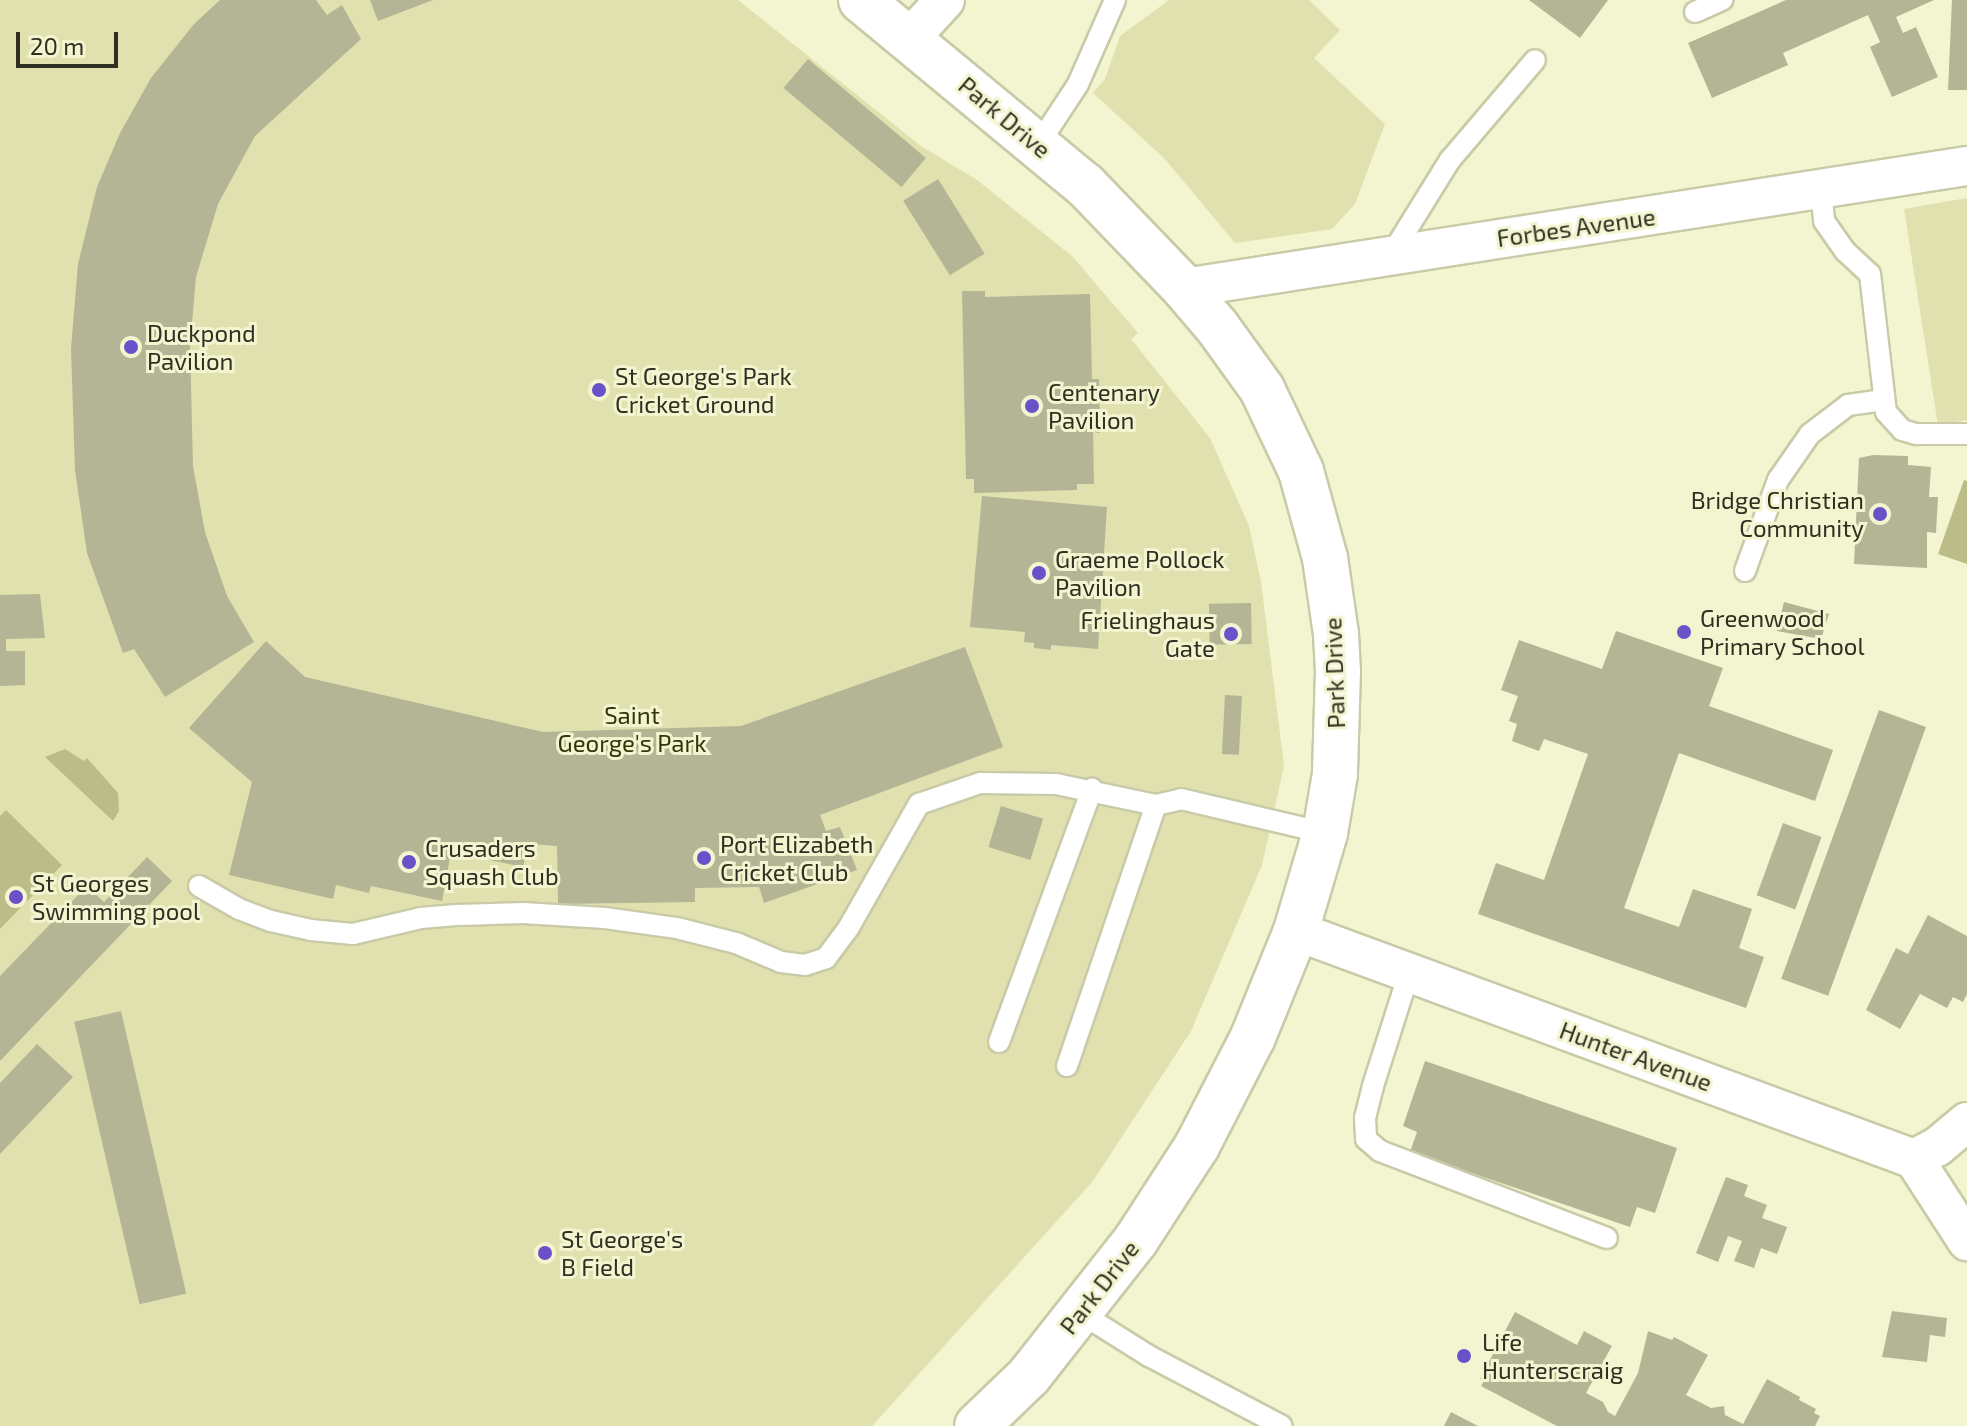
<!DOCTYPE html>
<html>
<head>
<meta charset="utf-8">
<style>
  body { margin:0 }
  #map { position:relative; width:1967px; height:1426px; overflow:hidden; background:#f3f4d0; font-family:"Exo 2",sans-serif }
  div>[style] { position:absolute }
  [style*='--x'] { left:calc(var(--x)*1px); top:calc(var(--y)*1px); width:calc(var(--w)*1px); rotate:calc(var(--a)*1deg) }
  .green>* { inset:0; background:#e0e1af }
  .water>* { inset:0; background:#bbbc87 }
  .building>* { inset:0; background:#b4b594; transform-origin:0 0 }
  .roads { filter:drop-shadow(2px 0 #c9caa7) drop-shadow(-2px 0 #c9caa7) drop-shadow(0 2px #c9caa7) drop-shadow(0 -2px #c9caa7) }
  .service>* { height:20px; margin:-10px; padding:0 10px; transform-origin:10px; border-radius:10px; background:#fff }
  .minor>* { height:38px; margin:-19px; padding:0 19px; transform-origin:19px; border-radius:19px; background:#fff }
  .tertiary>* { height:44px; margin:-22px; padding:0 22px; transform-origin:22px; border-radius:22px; background:#fff }
  .dots>* { width:22px; height:22px; translate:-50% -50%; box-sizing:border-box; border:4px solid #f3f4d0; border-radius:50% }
  span { translate:-50% -50%; white-space:nowrap; text-align:center; line-height:1.15; -webkit-text-stroke:6px #f3f4d0; paint-order:stroke }
  .street-label { font-size:24px; color:#2f2f22 }
  .poi-label { font-size:24px; color:#2f2f22 }
  .left { translate:0 -50%; text-align:left }
  .right { translate:-100% -50%; text-align:right }
  .park-label { font-size:24px; color:#353409 }
  .scale { position:absolute; left:16px; top:32px; width:102px; height:36px; box-sizing:border-box; border:4px solid #2f2f22; border-top:0; padding-left:10px; font-size:24px; line-height:28px; white-space:nowrap; color:#2f2f22; -webkit-text-stroke:6px #f3f4d0; paint-order:stroke }
</style>
</head>
<body>
<div id="map">
  <div class="green">
    <i style="clip-path:polygon(0 0,738px 0,921px 146px,977px 180px,1072px 256px,1138px 333px,1131px 339px,1210px 438px,1249px 526px,1261px 582px,1284px 766px,1262px 865px,1191px 1031px,1093px 1181px,872px 1426px,0 1426px)"></i>
    <i style="clip-path:polygon(1169px 0,1309px 0,1340px 30px,1314px 58px,1385px 124px,1355px 204px,1332px 229px,1235px 243px,1164px 158px,1093px 93px,1105px 79px,1120px 36px)"></i>
    <i style="clip-path:polygon(1967px 198px,1967px 420px,1938px 425px,1904px 209px)"></i>
  </div>
  <div class="water">
    <i style="clip-path:polygon(1964px 480px,1967px 481px,1967px 564px,1938px 554px)"></i>
    <i style="clip-path:polygon(65px 749px,84px 761px,87px 758px,118px 793px,119px 811px,113px 821px,45px 757px)"></i>
    <i style="clip-path:polygon(6px 810px,62px 865px,0 929px,0 816px)"></i>
  </div>
  <div class="building">
    <i style="clip-path:polygon(220px 0,316px 0,327px 15px,342px 5px,361px 39px,255px 136px,218px 204px,196px 277px,190px 346px,193px 466px,205px 532px,227px 596px,254px 642px,165px 697px,134px 649px,123px 653px,87px 553px,75px 470px,71px 349px,78px 264px,97px 187px,120px 133px,151px 78px,194px 24px)"></i>
    <i style="clip-path:polygon(370px 0,433px 0,378px 21px)"></i>
    <i style="clip-path:polygon(1529px 0,1608px 0,1580px 38px)"></i>
    <i style="clip-path:polygon(1786px 0,1934px 0,1896px 17px,1903px 33px,1916px 27px,1938px 77px,1892px 97px,1870px 47px,1880px 42px,1868px 15px,1783px 53px,1788px 65px,1712px 98px,1688px 43px)"></i>
    <i style="clip-path:polygon(1952px 0,1967px 0,1967px 90px,1948px 90px)"></i>
    <i style="left:808px;top:59px;width:154px;height:38px;rotate:40deg"></i>
    <i style="left:938px;top:179px;width:88px;height:41px;rotate:58deg"></i>
    <i style="clip-path:polygon(962px 291px,985px 291px,985px 297px,1090px 294px,1092px 379px,1099px 379px,1100px 433px,1093px 432px,1094px 484px,1077px 484px,1077px 490px,974px 493px,974px 479px,966px 479px)"></i>
    <i style="clip-path:polygon(1873px 455px,1908px 456px,1908px 465px,1931px 467px,1929px 497px,1938px 497px,1936px 533px,1927px 532px,1927px 568px,1854px 564px,1859px 458px)"></i>
    <i style="clip-path:polygon(982px 496px,1107px 507px,1098px 649px,1051px 645px,1051px 650px,1034px 648px,1034px 643px,1024px 642px,1025px 632px,970px 627px)"></i>
    <i style="clip-path:polygon(40px 594px,45px 638px,6px 639px,6px 651px,25px 651px,25px 685px,0 686px,0 595px)"></i>
    <i style="clip-path:polygon(1784px 602px,1829px 614px,1821px 639px,1777px 631px)"></i>
    <i style="left:1251px;top:603px;width:41px;height:42px;rotate:89deg"></i>
    <i style="clip-path:polygon(1616px 631px,1723px 668px,1709px 706px,1833px 750px,1815px 801px,1679px 753px,1624px 908px,1679px 927px,1693px 889px,1752px 909px,1739px 948px,1764px 957px,1746px 1008px,1478px 914px,1496px 863px,1544px 880px,1588px 754px,1544px 739px,1539px 751px,1512px 741px,1517px 724px,1509px 721px,1518px 696px,1501px 690px,1519px 640px,1602px 669px)"></i>
    <i style="clip-path:polygon(266px 641px,305px 677px,543px 732px,741px 726px,965px 647px,1003px 747px,820px 815px,826px 831px,840px 827px,857px 870px,764px 903px,759px 887px,695px 888px,695px 902px,558px 904px,557px 846px,529px 844px,523px 867px,451px 852px,442px 901px,371px 886px,369px 893px,336px 885px,333px 899px,229px 875px,252px 782px,189px 728px)"></i>
    <i style="left:1225px;top:695px;width:17px;height:59px;rotate:3deg"></i>
    <i style="left:1879px;top:710px;width:50px;height:286px;rotate:20deg"></i>
    <i style="left:1001px;top:806px;width:44px;height:43px;rotate:17deg"></i>
    <i style="left:1783px;top:823px;width:41px;height:77px;rotate:20deg"></i>
    <i style="clip-path:polygon(147px 857px,172px 881px,0 1061px,0 976px,87px 886px,104px 902px)"></i>
    <i style="clip-path:polygon(1928px 915px,1967px 936px,1967px 994px,1963px 1002px,1953px 997px,1947px 1008px,1920px 994px,1900px 1029px,1866px 1010px,1896px 948px,1908px 954px)"></i>
    <i style="left:121px;top:1011px;width:290px;height:48px;rotate:77deg"></i>
    <i style="clip-path:polygon(37px 1044px,73px 1077px,0 1154px,0 1083px)"></i>
    <i style="clip-path:polygon(1425px 1061px,1677px 1148px,1655px 1213px,1637px 1207px,1630px 1227px,1410px 1152px,1417px 1132px,1403px 1126px)"></i>
    <i style="clip-path:polygon(1726px 1177px,1748px 1185px,1744px 1196px,1767px 1205px,1762px 1218px,1787px 1227px,1777px 1254px,1761px 1248px,1754px 1268px,1734px 1261px,1742px 1241px,1728px 1236px,1718px 1262px,1696px 1253px)"></i>
    <i style="clip-path:polygon(1892px 1311px,1947px 1318px,1945px 1337px,1930px 1335px,1927px 1362px,1882px 1357px)"></i>
    <i style="clip-path:polygon(1515px 1312px,1577px 1345px,1584px 1331px,1612px 1346px,1586px 1393px,1603px 1402px,1608px 1412px,1615px 1416px,1638px 1373px,1648px 1331px,1672px 1340px,1674px 1337px,1708px 1355px,1686px 1395px,1711px 1408px,1724px 1406px,1725px 1415px,1743px 1424px,1767px 1379px,1800px 1397px,1799px 1400px,1816px 1409px,1814px 1413px,1820px 1416px,1815px 1426px,1557px 1426px,1481px 1386px,1484px 1381px,1480px 1379px)"></i>
    <i style="clip-path:polygon(1451px 1412px,1478px 1426px,1444px 1426px)"></i>
  </div>
  <div class="roads">
    <div class="service">
      <i style="--x:1695;--y:12;--w:30;--a:-24"></i>
      <i style="--x:1038;--y:145;--w:73;--a:-56.7"></i>
      <i style="--x:1078;--y:84;--w:92;--a:-66.2"></i>
      <i style="--x:1821;--y:191;--w:30;--a:84"></i>
      <i style="--x:1824;--y:221;--w:37;--a:55"></i>
      <i style="--x:1845;--y:251;--w:34;--a:43"></i>
      <i style="--x:1870;--y:274;--w:139;--a:83.4"></i>
      <i style="--x:1886;--y:412;--w:24;--a:48"></i>
      <i style="--x:1902;--y:430;--w:15;--a:16"></i>
      <i style="--x:1916;--y:434;--w:51;--a:0"></i>
      <i style="--x:1391;--y:255;--w:112;--a:-58.2"></i>
      <i style="--x:1450;--y:160;--w:131;--a:-49.6"></i>
      <i style="--x:1745;--y:571;--w:97;--a:-70.1"></i>
      <i style="--x:1778;--y:480;--w:56;--a:-55.2"></i>
      <i style="--x:1810;--y:434;--w:48;--a:-37.3"></i>
      <i style="--x:1848;--y:405;--w:34;--a:-8"></i>
      <i style="--x:199;--y:886;--w:46;--a:29.9"></i>
      <i style="--x:239;--y:909;--w:34;--a:21"></i>
      <i style="--x:271;--y:921;--w:41;--a:12.7"></i>
      <i style="--x:311;--y:930;--w:42;--a:5.4"></i>
      <i style="--x:353;--y:934;--w:70;--a:-13.2"></i>
      <i style="--x:421;--y:918;--w:38;--a:-5"></i>
      <i style="--x:459;--y:915;--w:64;--a:-1.8"></i>
      <i style="--x:523;--y:913;--w:82;--a:3.5"></i>
      <i style="--x:605;--y:918;--w:73;--a:7.9"></i>
      <i style="--x:677;--y:928;--w:61;--a:14.3"></i>
      <i style="--x:736;--y:943;--w:49;--a:22.9"></i>
      <i style="--x:781;--y:962;--w:24;--a:7"></i>
      <i style="--x:805;--y:965;--w:22;--a:-18"></i>
      <i style="--x:826;--y:958;--w:39;--a:-53"></i>
      <i style="--x:849;--y:927;--w:142;--a:-60.4"></i>
      <i style="--x:919;--y:804;--w:65;--a:-19"></i>
      <i style="--x:980;--y:783;--w:76;--a:0.8"></i>
      <i style="--x:1056;--y:784;--w:102;--a:11.9"></i>
      <i style="--x:1156;--y:805;--w:26;--a:-13"></i>
      <i style="--x:1181;--y:799;--w:148;--a:13.3"></i>
      <i style="--x:1409;--y:973;--w:119;--a:107.7"></i>
      <i style="--x:1373;--y:1086;--w:33;--a:104"></i>
      <i style="--x:1365;--y:1118;--w:21;--a:87"></i>
      <i style="--x:1366;--y:1139;--w:18;--a:41"></i>
      <i style="--x:1380;--y:1151;--w:243;--a:21"></i>
      <i style="--x:999;--y:1042;--w:270;--a:-69.8"></i>
      <i style="--x:1067;--y:1066;--w:276;--a:-71.2"></i>
      <i style="--x:1079;--y:1312;--w:83;--a:32.2"></i>
      <i style="--x:1149;--y:1356;--w:150;--a:27.8"></i>
    </div>
    <div class="minor">
      <i style="--x:909;--y:39;--w:53;--a:-47.3"></i>
      <i style="--x:1184;--y:288;--w:792;--a:-8.86"></i>
      <i style="--x:1296;--y:931;--w:659;--a:20.25"></i>
      <i style="--x:1914;--y:1159;--w:26;--a:-28"></i>
      <i style="--x:1937;--y:1147;--w:39;--a:-40"></i>
      <i style="--x:1914;--y:1159;--w:98;--a:57.1"></i>
    </div>
    <div class="tertiary">
      <i style="--x:861;--y:0;--w:291;--a:39.6"></i>
      <i style="--x:1085;--y:185;--w:143;--a:46.1"></i>
      <i style="--x:1184;--y:288;--w:52;--a:49.6"></i>
      <i style="--x:1218;--y:328;--w:75;--a:54.2"></i>
      <i style="--x:1262;--y:389;--w:91;--a:64.6"></i>
      <i style="--x:1301;--y:471;--w:90;--a:74.6"></i>
      <i style="--x:1325;--y:558;--w:77;--a:81.8"></i>
      <i style="--x:1336;--y:634;--w:37;--a:87"></i>
      <i style="--x:1338;--y:671;--w:103;--a:91.7"></i>
      <i style="--x:1335;--y:774;--w:60;--a:99.6"></i>
      <i style="--x:1325;--y:833;--w:102;--a:106.5"></i>
      <i style="--x:1296;--y:931;--w:114;--a:112.1"></i>
      <i style="--x:1253;--y:1037;--w:123;--a:117.2"></i>
      <i style="--x:1197;--y:1146;--w:112;--a:123"></i>
      <i style="--x:1136;--y:1240;--w:173;--a:128.2"></i>
      <i style="--x:1029;--y:1376;--w:72;--a:136.1"></i>
    </div>
  </div>
  <div class="dots">
    <i style="left:131px;top:347px;background:#6a50c9"></i>
    <i style="left:599px;top:390px;background:#6a50c9"></i>
    <i style="left:1032px;top:406px;background:#6a50c9"></i>
    <i style="left:1880px;top:514px;background:#6a50c9"></i>
    <i style="left:1039px;top:573px;background:#6a50c9"></i>
    <i style="left:1684px;top:632px;background:#6a50c9"></i>
    <i style="left:1231px;top:634px;background:#6a50c9"></i>
    <i style="left:704px;top:858px;background:#6a50c9"></i>
    <i style="left:409px;top:862px;background:#6a50c9"></i>
    <i style="left:16px;top:897px;background:#6a50c9"></i>
    <i style="left:545px;top:1253px;background:#6a50c9"></i>
    <i style="left:1464px;top:1356px;background:#6a50c9"></i>
  </div>
  <div class="street-label">
    <span style="left:1005px;top:117px;rotate:40deg">Park Drive</span>
    <span style="left:1576px;top:227px;rotate:-8deg">Forbes Avenue</span>
    <span style="left:1334px;top:673px;rotate:-92deg">Park Drive</span>
    <span style="left:1636px;top:1056px;rotate:20deg">Hunter Avenue</span>
    <span style="left:1099px;top:1287px;rotate:-52deg">Park Drive</span>
  </div>
  <div class="poi-label">
    <span class="left" style="left:147px;top:347px">Duckpond<br>Pavilion</span>
    <span class="left" style="left:615px;top:390px">St George's Park<br>Cricket Ground</span>
    <span class="left" style="left:1048px;top:406px">Centenary<br>Pavilion</span>
    <span class="right" style="left:1864px;top:514px">Bridge Christian<br>Community</span>
    <span class="left" style="left:1055px;top:573px">Graeme Pollock<br>Pavilion</span>
    <span class="left" style="left:1700px;top:632px">Greenwood<br>Primary School</span>
    <span class="right" style="left:1215px;top:634px">Frielinghaus<br>Gate</span>
    <span class="left" style="left:720px;top:858px">Port Elizabeth<br>Cricket Club</span>
    <span class="left" style="left:425px;top:862px">Crusaders<br>Squash Club</span>
    <span class="left" style="left:32px;top:897px">St Georges<br>Swimming pool</span>
    <span class="left" style="left:561px;top:1253px">St George's<br>B Field</span>
    <span class="left" style="left:1482px;top:1356px">Life<br>Hunterscraig</span>
  </div>
  <div class="park-label">
    <span style="left:632px;top:729px">Saint<br>George's Park</span>
  </div>
  <div class="scale">20 m</div>
</div>
</body>
</html>
